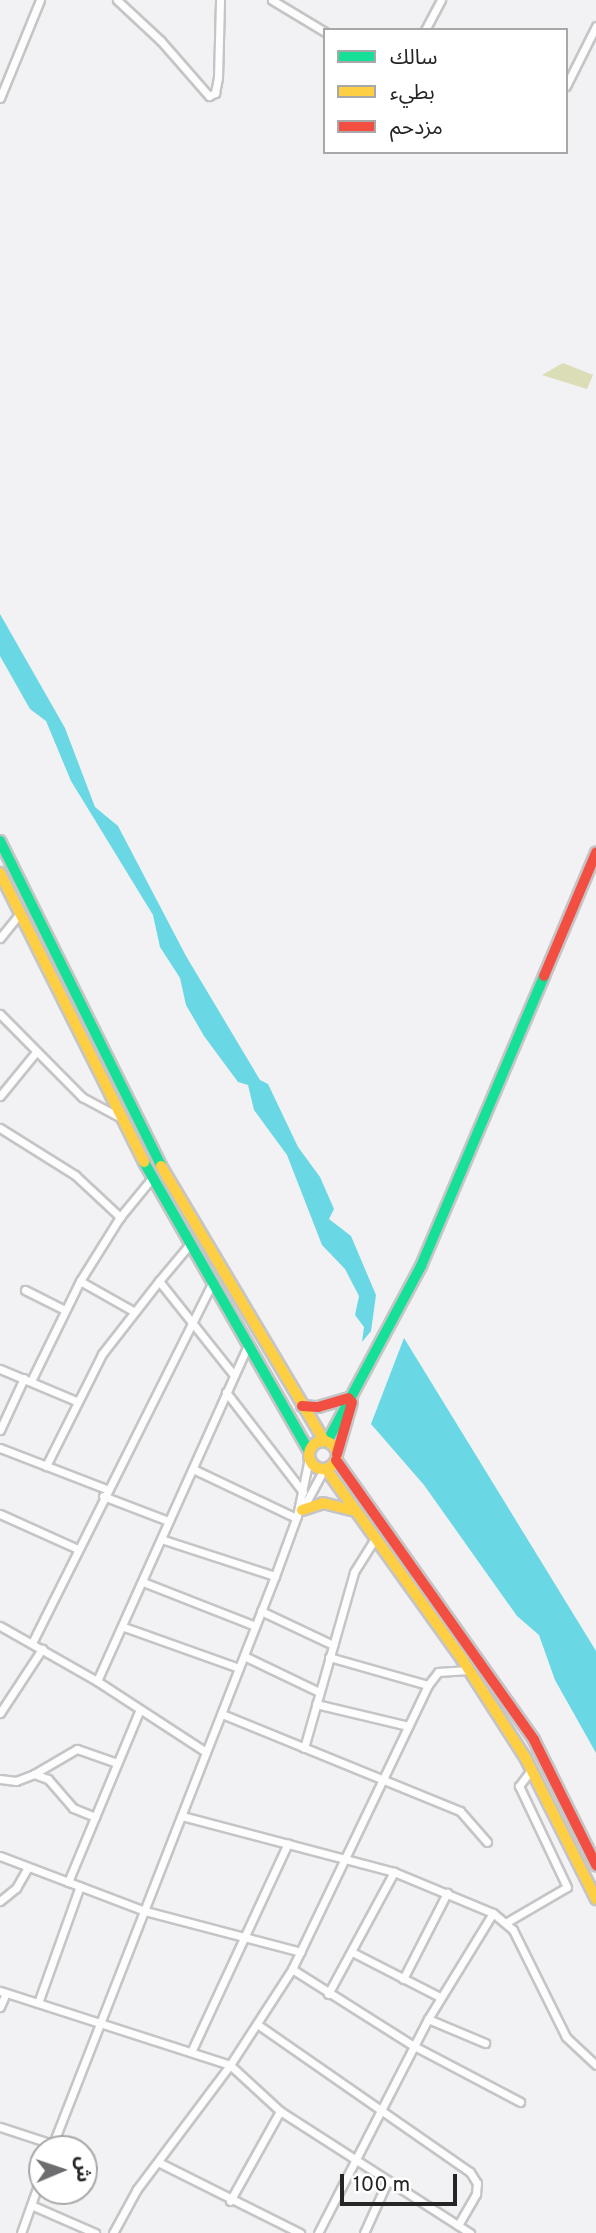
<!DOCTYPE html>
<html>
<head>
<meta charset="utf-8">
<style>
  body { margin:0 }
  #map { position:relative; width:596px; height:2233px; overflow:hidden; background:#f2f1f3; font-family:Overpass,"Noto Sans Arabic",sans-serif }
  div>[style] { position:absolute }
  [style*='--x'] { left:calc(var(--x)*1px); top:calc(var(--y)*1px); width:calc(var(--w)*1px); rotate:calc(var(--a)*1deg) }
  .green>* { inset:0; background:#daddb6 }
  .water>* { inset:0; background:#6ad8e4 }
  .roads { filter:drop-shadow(2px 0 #c5c4c6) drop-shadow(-2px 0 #c5c4c6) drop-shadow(0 2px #c5c4c6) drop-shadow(0 -2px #c5c4c6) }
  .street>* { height:7px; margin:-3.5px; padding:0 3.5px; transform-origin:3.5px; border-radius:3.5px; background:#fdfdfd }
  .fast>* { height:10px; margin:-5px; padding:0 5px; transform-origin:5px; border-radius:5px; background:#16e098 }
  .slow>* { height:10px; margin:-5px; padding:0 5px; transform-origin:5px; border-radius:5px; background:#ffcf43 }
  .slow>.ring { margin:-5px; padding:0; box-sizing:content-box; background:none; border:10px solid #ffcf43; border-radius:50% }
  .jam>* { height:10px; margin:-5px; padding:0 5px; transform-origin:5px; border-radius:5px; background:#f24e42 }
  span { translate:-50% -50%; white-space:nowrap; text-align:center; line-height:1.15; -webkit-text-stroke:7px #fff; paint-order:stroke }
  .legend { position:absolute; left:323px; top:28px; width:245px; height:126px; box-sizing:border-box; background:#fff; border:2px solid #a8a8a8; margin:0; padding:9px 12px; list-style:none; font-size:21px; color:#252526 }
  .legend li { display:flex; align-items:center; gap:14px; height:35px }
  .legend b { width:35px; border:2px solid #a8a8a8 }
  .north { position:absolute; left:28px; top:2135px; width:70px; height:70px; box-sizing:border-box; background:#fff; border:2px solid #a8a8a8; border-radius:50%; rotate:88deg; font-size:19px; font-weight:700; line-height:28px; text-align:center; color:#252526 }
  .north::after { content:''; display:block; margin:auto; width:24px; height:32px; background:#6d6c6e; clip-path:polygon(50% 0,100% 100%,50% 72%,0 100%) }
  .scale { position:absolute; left:340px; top:2174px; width:117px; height:32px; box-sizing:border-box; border:4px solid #252526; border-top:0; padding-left:9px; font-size:21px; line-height:24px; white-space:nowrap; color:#252526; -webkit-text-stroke:5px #fff; paint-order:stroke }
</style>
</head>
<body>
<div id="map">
  <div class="green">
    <i style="clip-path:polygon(563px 363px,593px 375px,587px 389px,542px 375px)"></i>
  </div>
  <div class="water">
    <i style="clip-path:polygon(0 614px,65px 728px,95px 807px,118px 826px,186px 956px,260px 1080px,268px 1084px,298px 1147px,320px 1177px,334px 1209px,329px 1219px,351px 1236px,376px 1295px,371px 1331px,362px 1342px,364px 1327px,355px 1315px,359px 1296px,345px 1269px,322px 1245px,287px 1155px,254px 1110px,248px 1085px,238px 1082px,204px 1036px,186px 1005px,180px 978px,160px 947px,153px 915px,71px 781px,46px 721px,30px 709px,0 656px)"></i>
    <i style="clip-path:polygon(404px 1338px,596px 1651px,596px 1753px,555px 1680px,539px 1635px,517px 1616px,424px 1485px,371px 1424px)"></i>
  </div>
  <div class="roads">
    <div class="street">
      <i style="--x:117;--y:0;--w:60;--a:43"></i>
      <i style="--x:161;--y:41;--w:73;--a:48.9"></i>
      <i style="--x:209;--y:96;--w:7;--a:-27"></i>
      <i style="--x:215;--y:93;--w:15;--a:-79"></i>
      <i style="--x:218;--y:78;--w:78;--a:-88.5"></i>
      <i style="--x:272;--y:0;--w:62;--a:31.1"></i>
      <i style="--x:425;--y:30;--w:34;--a:-62"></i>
      <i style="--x:566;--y:86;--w:67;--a:-63.4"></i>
      <i style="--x:0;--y:98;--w:106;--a:-67.8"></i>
      <i style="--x:0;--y:938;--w:32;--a:-51"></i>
      <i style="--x:0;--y:1014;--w:117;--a:45.3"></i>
      <i style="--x:82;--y:1097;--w:47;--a:28.2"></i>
      <i style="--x:0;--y:1096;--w:57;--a:-50.7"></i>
      <i style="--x:0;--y:1128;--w:89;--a:32.1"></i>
      <i style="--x:75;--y:1175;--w:62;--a:43"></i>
      <i style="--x:120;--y:1217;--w:50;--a:-50.6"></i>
      <i style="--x:80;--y:1281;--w:75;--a:-58"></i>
      <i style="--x:159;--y:1281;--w:47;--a:-50.2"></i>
      <i style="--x:25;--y:1290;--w:42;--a:26.6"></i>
      <i style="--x:0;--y:1369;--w:82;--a:22.8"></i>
      <i style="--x:31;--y:1381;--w:111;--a:-63.9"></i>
      <i style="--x:80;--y:1281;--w:61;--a:29.5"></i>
      <i style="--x:226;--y:1392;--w:126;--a:52.4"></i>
      <i style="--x:0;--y:1430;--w:57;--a:-65.2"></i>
      <i style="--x:0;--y:1448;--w:114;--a:21.1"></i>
      <i style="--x:46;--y:1466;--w:125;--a:-63.4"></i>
      <i style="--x:102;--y:1354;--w:93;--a:-52"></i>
      <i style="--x:159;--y:1281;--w:119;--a:51.5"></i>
      <i style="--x:193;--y:1469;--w:114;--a:25.4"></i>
      <i style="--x:103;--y:1496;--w:70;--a:21"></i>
      <i style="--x:302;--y:1510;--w:47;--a:-61.8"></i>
      <i style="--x:0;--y:1514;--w:85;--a:24.2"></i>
      <i style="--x:161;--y:1539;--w:120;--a:18"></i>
      <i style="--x:143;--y:1582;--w:120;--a:21.4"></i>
      <i style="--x:261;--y:1611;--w:80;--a:25.3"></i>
      <i style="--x:0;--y:1626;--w:112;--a:29.6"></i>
      <i style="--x:97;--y:1681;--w:130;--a:33.1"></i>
      <i style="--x:124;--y:1627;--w:122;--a:19.6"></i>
      <i style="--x:32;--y:1643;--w:402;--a:-63.4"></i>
      <i style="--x:244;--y:1656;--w:83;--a:25.6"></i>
      <i style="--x:329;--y:1657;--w:103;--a:15.8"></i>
      <i style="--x:97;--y:1681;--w:368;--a:-65.8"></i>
      <i style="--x:316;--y:1704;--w:95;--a:13.4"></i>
      <i style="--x:0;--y:1713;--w:77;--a:-56.7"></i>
      <i style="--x:222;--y:1714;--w:257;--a:22.2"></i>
      <i style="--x:460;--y:1811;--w:41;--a:48.9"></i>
      <i style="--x:304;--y:1748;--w:183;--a:-74.1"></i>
      <i style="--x:354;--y:1572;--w:38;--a:-58"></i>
      <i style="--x:34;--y:1774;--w:15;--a:20"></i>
      <i style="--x:48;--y:1779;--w:38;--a:49"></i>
      <i style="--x:73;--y:1808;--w:24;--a:22"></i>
      <i style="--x:0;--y:1779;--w:16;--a:7"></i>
      <i style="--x:16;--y:1781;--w:19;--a:-21"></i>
      <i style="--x:34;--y:1774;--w:50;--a:-30.2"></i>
      <i style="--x:77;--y:1749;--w:42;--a:19.3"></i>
      <i style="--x:182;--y:1816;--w:219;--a:14.8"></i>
      <i style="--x:394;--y:1872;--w:107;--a:22.5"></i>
      <i style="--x:493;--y:1913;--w:26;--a:40"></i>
      <i style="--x:513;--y:1930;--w:119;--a:63.6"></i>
      <i style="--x:566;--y:2037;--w:41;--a:43"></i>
      <i style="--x:0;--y:1856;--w:155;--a:20.8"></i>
      <i style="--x:145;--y:1911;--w:161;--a:14.7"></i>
      <i style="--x:68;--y:1882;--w:187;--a:-67.4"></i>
      <i style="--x:0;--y:1901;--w:21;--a:-39"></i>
      <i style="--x:16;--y:1888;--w:24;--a:-60"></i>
      <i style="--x:507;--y:1922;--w:69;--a:-30.3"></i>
      <i style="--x:567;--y:1887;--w:112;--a:-115.4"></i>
      <i style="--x:519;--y:1786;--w:20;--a:-53"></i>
      <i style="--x:352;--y:1952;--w:99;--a:27.1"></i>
      <i style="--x:292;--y:1969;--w:144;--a:32.3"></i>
      <i style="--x:414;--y:2046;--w:120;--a:27.8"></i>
      <i style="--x:403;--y:1979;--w:97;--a:-62.9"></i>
      <i style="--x:0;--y:1991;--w:242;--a:17.8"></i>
      <i style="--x:230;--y:2065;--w:68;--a:42.6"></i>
      <i style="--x:280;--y:2111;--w:226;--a:32.7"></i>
      <i style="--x:328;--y:1994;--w:139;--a:-61.6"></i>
      <i style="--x:38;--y:2003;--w:124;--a:-70.3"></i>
      <i style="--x:0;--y:2007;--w:15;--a:-67"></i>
      <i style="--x:428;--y:2019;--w:62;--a:22.8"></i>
      <i style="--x:257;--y:2024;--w:259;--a:34.8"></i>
      <i style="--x:470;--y:2172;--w:13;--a:58"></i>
      <i style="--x:477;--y:2183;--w:11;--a:95"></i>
      <i style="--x:476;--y:2194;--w:36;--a:120"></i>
      <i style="--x:191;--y:2052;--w:230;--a:-65.1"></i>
      <i style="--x:0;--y:2127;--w:55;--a:18.1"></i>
      <i style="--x:51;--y:2149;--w:615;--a:-68.65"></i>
      <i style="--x:275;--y:1576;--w:64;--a:-69.9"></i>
      <i style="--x:297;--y:1516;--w:59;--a:-78.3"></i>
      <i style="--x:158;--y:2162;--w:159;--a:26.6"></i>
      <i style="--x:230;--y:2201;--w:103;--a:-60.9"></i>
      <i style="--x:31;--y:2205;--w:70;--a:23.6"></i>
      <i style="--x:21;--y:2233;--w:63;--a:-70.4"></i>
      <i style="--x:113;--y:2233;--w:50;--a:-61.4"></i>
      <i style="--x:137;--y:2189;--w:155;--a:-53.1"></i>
      <i style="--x:230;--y:2065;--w:114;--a:-57.1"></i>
      <i style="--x:292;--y:1969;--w:315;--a:-64.4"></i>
      <i style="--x:428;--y:1685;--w:16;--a:-52"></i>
      <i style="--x:438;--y:1672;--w:30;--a:-4"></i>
      <i style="--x:318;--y:2233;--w:241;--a:-62.8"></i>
      <i style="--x:428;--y:2019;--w:124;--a:-58.5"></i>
      <i style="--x:364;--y:2233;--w:56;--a:-65.7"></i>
    </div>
    <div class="fast">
      <i style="--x:0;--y:841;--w:363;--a:63.6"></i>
      <i style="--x:144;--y:1162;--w:333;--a:60.3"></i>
      <i style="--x:327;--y:1442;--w:200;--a:-61.9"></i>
      <i style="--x:421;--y:1266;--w:315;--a:-67"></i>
    </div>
    <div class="slow">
      <i style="--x:0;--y:873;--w:323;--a:63.5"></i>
      <i style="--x:161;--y:1166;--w:320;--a:59.3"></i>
      <i class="ring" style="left:309px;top:1441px;width:18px;height:18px"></i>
      <i style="--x:326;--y:1469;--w:234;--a:54.4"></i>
      <i style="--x:462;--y:1659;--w:117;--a:57.3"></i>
      <i style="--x:525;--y:1757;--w:159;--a:63.4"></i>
      <i style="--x:302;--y:1510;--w:22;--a:-18"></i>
      <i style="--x:323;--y:1503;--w:30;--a:14"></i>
    </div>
    <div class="jam">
      <i style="--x:544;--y:976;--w:134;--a:-67.1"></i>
      <i style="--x:302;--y:1406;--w:16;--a:4"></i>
      <i style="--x:318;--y:1407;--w:32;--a:-16"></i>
      <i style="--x:337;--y:1454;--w:54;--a:-73.9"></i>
      <i style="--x:336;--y:1460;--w:343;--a:54.7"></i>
      <i style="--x:534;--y:1740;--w:140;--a:63.6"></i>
    </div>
  </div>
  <ul class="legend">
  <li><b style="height:9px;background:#16e098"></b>سالك</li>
  <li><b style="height:9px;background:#ffcf43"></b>بطيء</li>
  <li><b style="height:9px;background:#f24e42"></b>مزدحم</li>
  </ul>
  <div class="north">ش</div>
  <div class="scale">100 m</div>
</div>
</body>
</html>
